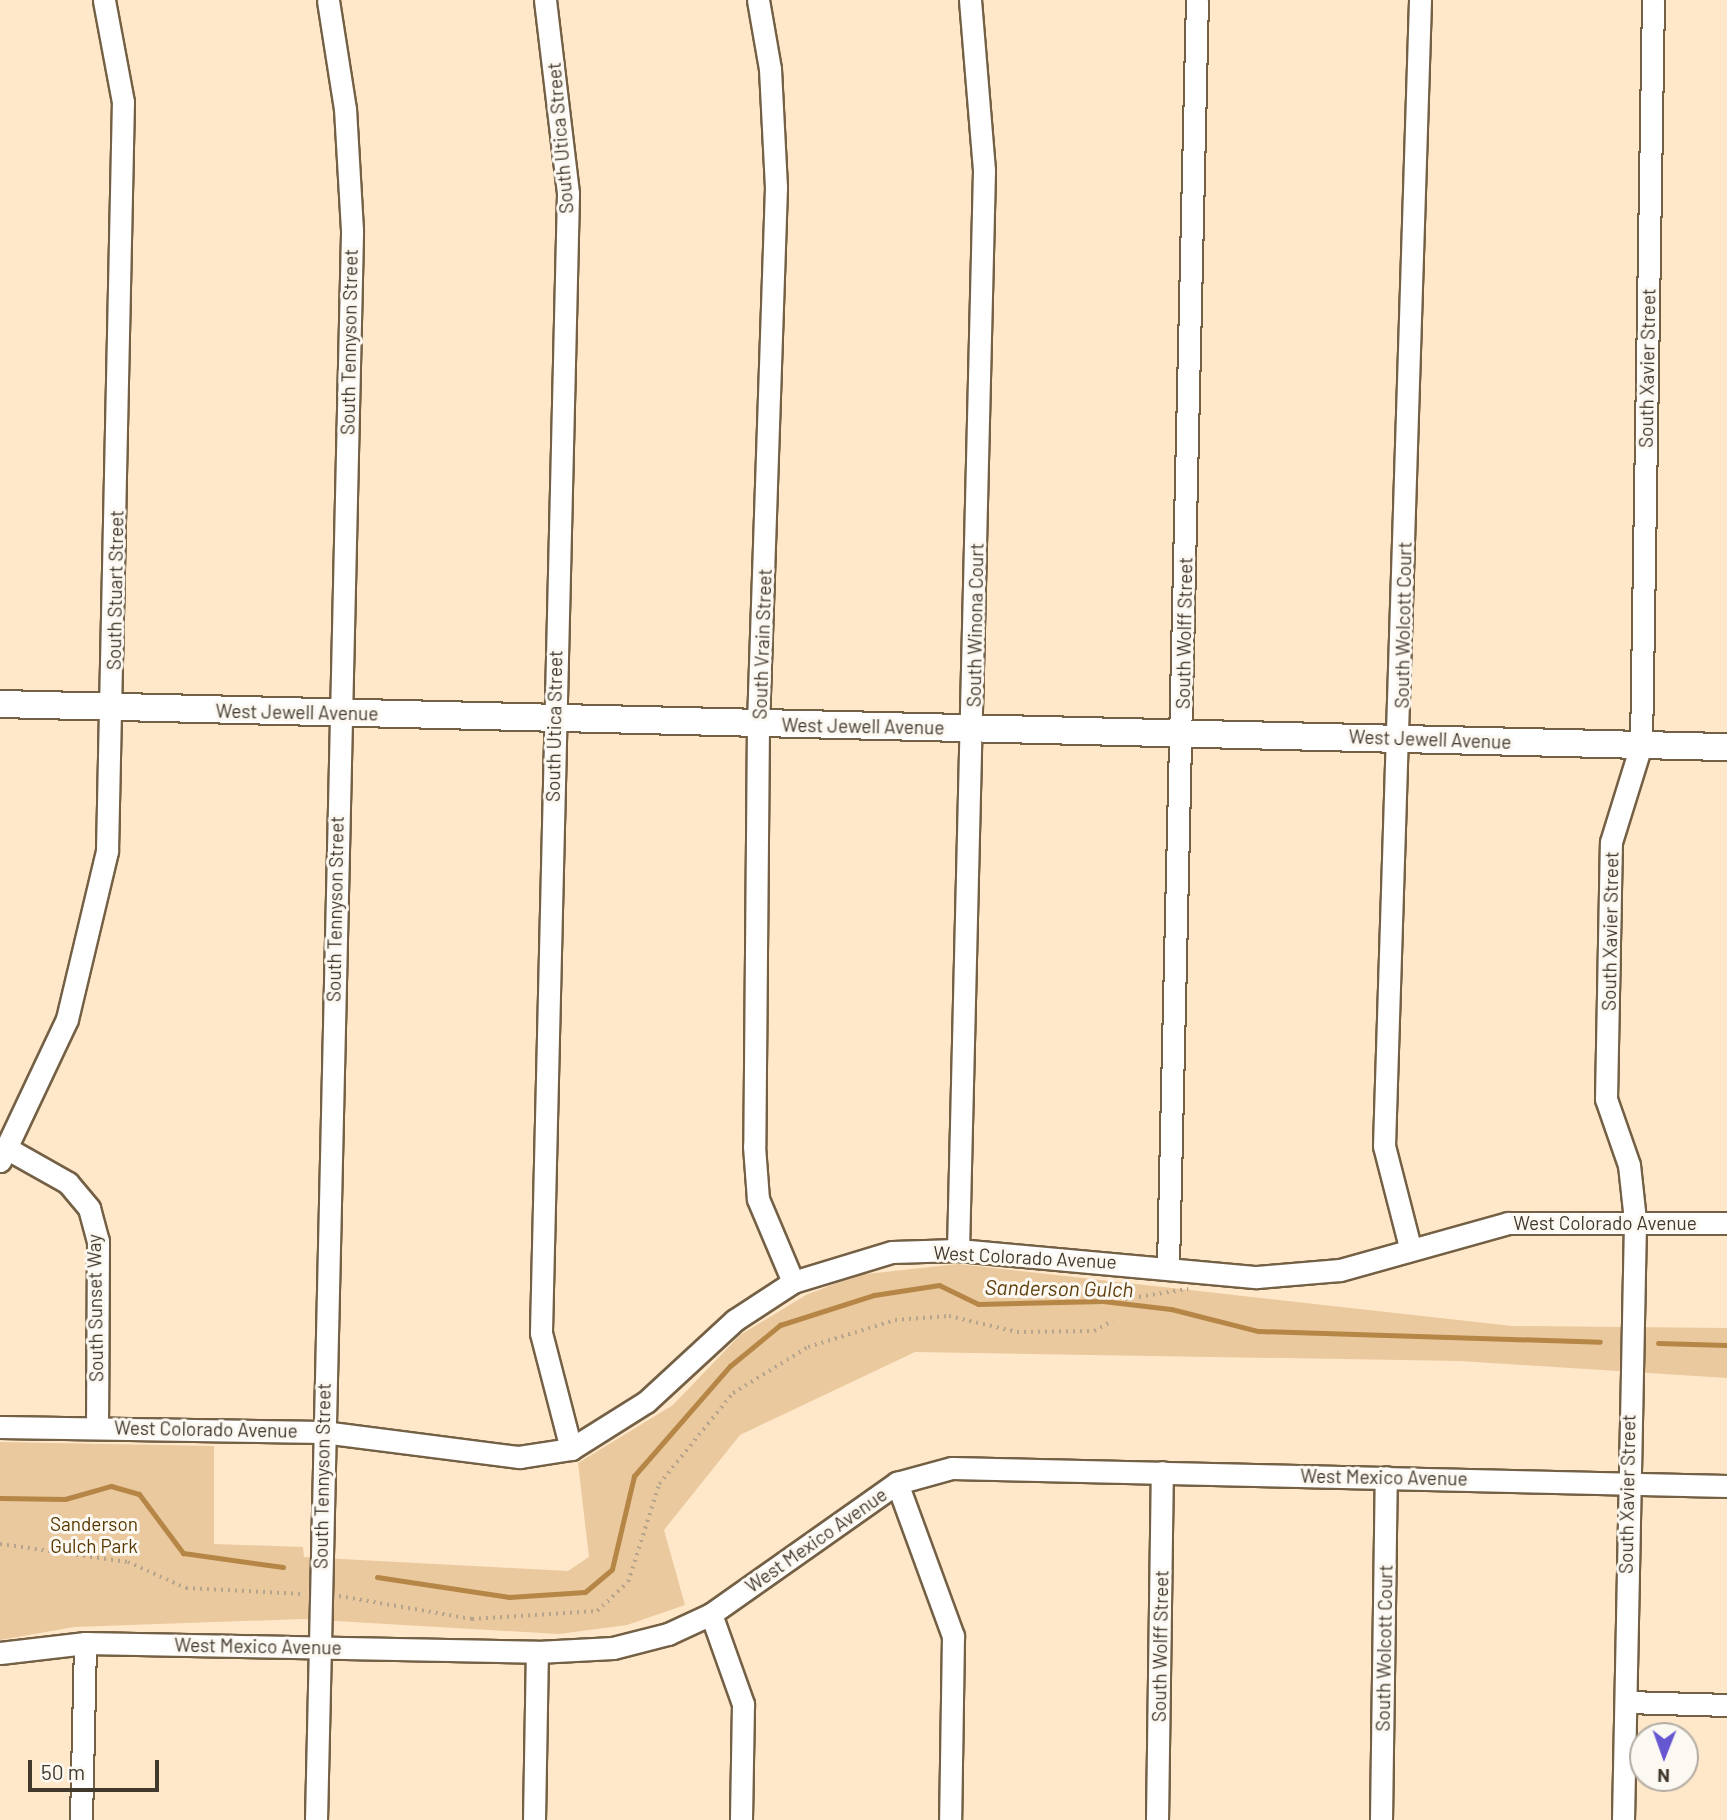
<!DOCTYPE html>
<html>
<head>
<meta charset="utf-8">
<style>
  body { margin:0 }
  #map { position:relative; width:1727px; height:1820px; overflow:hidden; background:#ffe7c9; font-family:Barlow,sans-serif }
  div>[style] { position:absolute }
  [style*='--x'] { left:calc(var(--x)*1px); top:calc(var(--y)*1px); width:calc(var(--w)*1px); rotate:calc(var(--a)*1deg) }
  .green>* { inset:0; background:#eac99e }
  .stream>* { height:5px; margin:-2.5px; padding:0 2.5px; transform-origin:2.5px; border-radius:2.5px; background:#b58646 }
  .path>* { height:3.5px; margin-top:-1.75px; transform-origin:0; background:repeating-linear-gradient(90deg,#b6a48d 0 2px,transparent 0 7px) }
  .roads { filter:drop-shadow(2px 0 #746045) drop-shadow(-2px 0 #746045) drop-shadow(0 2px #746045) drop-shadow(0 -2px #746045) }
  .minor>* { height:21px; margin:-10.5px; padding:0 10.5px; transform-origin:10.5px; border-radius:10.5px; background:#fff }
  .major>* { height:26px; margin:-13px; padding:0 13px; transform-origin:13px; border-radius:13px; background:#fff }
  span { translate:-50% -50%; white-space:nowrap; text-align:center; line-height:1.15; -webkit-text-stroke:6px #fcf8f2; paint-order:stroke }
  .street-label { font-size:19px; color:#42392d }
  .park-label { font-size:19px; color:#583801 }
  .water-label { font-size:21px; color:#5f3f0b; font-style:italic }
  .north { position:absolute; left:1629px; top:1722px; width:70px; height:70px; box-sizing:border-box; background:#fcf8f2; border:2px solid #b2aca3; border-radius:50%; rotate:181deg; font-size:19px; font-weight:700; line-height:28px; text-align:center; color:#42392d }
  .north::after { content:''; display:block; margin:auto; width:24px; height:32px; background:#6658d1; clip-path:polygon(50% 0,100% 100%,50% 72%,0 100%) }
  .scale { position:absolute; left:28px; top:1760px; width:131px; height:32px; box-sizing:border-box; border:4px solid #42392d; border-top:0; padding-left:9px; font-size:21px; line-height:24px; white-space:nowrap; color:#42392d; -webkit-text-stroke:5px #fcf8f2; paint-order:stroke }
</style>
</head>
<body>
<div id="map">
  <div class="green">
    <i style="clip-path:polygon(958px 1264px,1512px 1326px,1727px 1328px,1727px 1378px,1460px 1361px,915px 1352px,740px 1435px,664px 1530px,685px 1605px,627px 1625px,559px 1634px,302px 1619px,74px 1627px,0 1640px,0 1442px,214px 1446px,214px 1544px,303px 1547px,304px 1557px,568px 1571px,589px 1557px,578px 1463px,673px 1405px,740px 1335px,806px 1295px,857px 1275px)"></i>
  </div>
  <div class="stream">
    <i style="--x:1658;--y:1343;--w:69;--a:1.7"></i>
    <i style="--x:0;--y:1498;--w:65;--a:0.9"></i>
    <i style="--x:65;--y:1499;--w:48;--a:-15.8"></i>
    <i style="--x:111;--y:1486;--w:29;--a:16"></i>
    <i style="--x:139;--y:1494;--w:74;--a:53.3"></i>
    <i style="--x:183;--y:1553;--w:101;--a:8"></i>
    <i style="--x:377;--y:1577;--w:134;--a:8.6"></i>
    <i style="--x:509;--y:1597;--w:76;--a:-3.8"></i>
    <i style="--x:585;--y:1592;--w:35;--a:-40"></i>
    <i style="--x:612;--y:1569;--w:96;--a:-76.7"></i>
    <i style="--x:634;--y:1476;--w:146;--a:-48.9"></i>
    <i style="--x:730;--y:1366;--w:65;--a:-39.4"></i>
    <i style="--x:780;--y:1325;--w:99;--a:-17.7"></i>
    <i style="--x:874;--y:1295;--w:66;--a:-8.7"></i>
    <i style="--x:939;--y:1285;--w:43;--a:26"></i>
    <i style="--x:978;--y:1304;--w:125;--a:-1.4"></i>
    <i style="--x:1103;--y:1301;--w:68;--a:6.7"></i>
    <i style="--x:1171;--y:1309;--w:90;--a:14.2"></i>
    <i style="--x:1258;--y:1331;--w:342;--a:1.8"></i>
  </div>
  <div class="path">
    <i style="--x:1125;--y:1299;--w:64;--a:-9"></i>
    <i style="--x:0;--y:1544;--w:129;--a:8"></i>
    <i style="--x:128;--y:1562;--w:64;--a:24.1"></i>
    <i style="--x:186;--y:1588;--w:118;--a:2.9"></i>
    <i style="--x:339;--y:1596;--w:135;--a:9.8"></i>
    <i style="--x:472;--y:1619;--w:125;--a:-3.7"></i>
    <i style="--x:597;--y:1611;--w:42;--a:-43.1"></i>
    <i style="--x:628;--y:1582;--w:103;--a:-72.4"></i>
    <i style="--x:659;--y:1484;--w:117;--a:-50.9"></i>
    <i style="--x:733;--y:1393;--w:88;--a:-31.5"></i>
    <i style="--x:808;--y:1347;--w:91;--a:-17.2"></i>
    <i style="--x:895;--y:1320;--w:54;--a:-4.2"></i>
    <i style="--x:949;--y:1316;--w:70;--a:13.2"></i>
    <i style="--x:1017;--y:1332;--w:77;--a:-0.7"></i>
    <i style="--x:1094;--y:1331;--w:21;--a:-29"></i>
  </div>
  <div class="roads">
    <div class="minor">
      <i style="--x:545;--y:0;--w:195;--a:83.2"></i>
      <i style="--x:568;--y:194;--w:1139;--a:91.36"></i>
      <i style="--x:541;--y:1333;--w:120;--a:75.5"></i>
      <i style="--x:758;--y:0;--w:70;--a:80.1"></i>
      <i style="--x:770;--y:69;--w:118;--a:87.1"></i>
      <i style="--x:776;--y:187;--w:537;--a:91.92"></i>
      <i style="--x:758;--y:724;--w:422;--a:90.5"></i>
      <i style="--x:754;--y:1146;--w:53;--a:85.7"></i>
      <i style="--x:758;--y:1199;--w:90;--a:67.1"></i>
      <i style="--x:8;--y:1149;--w:69;--a:29.5"></i>
      <i style="--x:68;--y:1183;--w:33;--a:50"></i>
      <i style="--x:89;--y:1208;--w:34;--a:75"></i>
      <i style="--x:98;--y:1241;--w:185;--a:90.3"></i>
      <i style="--x:0;--y:1161;--w:157;--a:-64.7"></i>
      <i style="--x:67;--y:1019;--w:173;--a:-76.6"></i>
      <i style="--x:107;--y:851;--w:749;--a:-88.78"></i>
      <i style="--x:123;--y:102;--w:104;--a:-100.6"></i>
      <i style="--x:1410;--y:1247;--w:104;--a:-104.4"></i>
      <i style="--x:1384;--y:1146;--w:1147;--a:-88.2"></i>
      <i style="--x:958;--y:1250;--w:1080;--a:-88.62"></i>
      <i style="--x:984;--y:170;--w:171;--a:-94.7"></i>
      <i style="--x:1168;--y:1266;--w:1266;--a:-88.69"></i>
      <i style="--x:0;--y:1427;--w:323;--a:0.9"></i>
      <i style="--x:323;--y:1432;--w:198;--a:7.3"></i>
      <i style="--x:519;--y:1457;--w:53;--a:-8.7"></i>
      <i style="--x:571;--y:1449;--w:89;--a:-32.1"></i>
      <i style="--x:646;--y:1402;--w:121;--a:-42.7"></i>
      <i style="--x:735;--y:1320;--w:69;--a:-33.2"></i>
      <i style="--x:793;--y:1282;--w:103;--a:-16.9"></i>
      <i style="--x:892;--y:1252;--w:66;--a:-1.7"></i>
      <i style="--x:958;--y:1250;--w:300;--a:5.2"></i>
      <i style="--x:1257;--y:1277;--w:83;--a:-4.8"></i>
      <i style="--x:1340;--y:1270;--w:174;--a:-15.6"></i>
      <i style="--x:1508;--y:1223;--w:219;--a:0"></i>
      <i style="--x:897;--y:1483;--w:163;--a:69.9"></i>
      <i style="--x:953;--y:1636;--w:184;--a:90.9"></i>
      <i style="--x:711;--y:1614;--w:96;--a:70.4"></i>
      <i style="--x:743;--y:1704;--w:116;--a:91"></i>
      <i style="--x:0;--y:1653;--w:86;--a:-6.7"></i>
      <i style="--x:85;--y:1643;--w:452;--a:1.1"></i>
      <i style="--x:537;--y:1652;--w:76;--a:-3"></i>
      <i style="--x:613;--y:1648;--w:57;--a:-14.3"></i>
      <i style="--x:668;--y:1634;--w:47;--a:-24.9"></i>
      <i style="--x:711;--y:1614;--w:228;--a:-35.2"></i>
      <i style="--x:897;--y:1483;--w:57;--a:-15.3"></i>
      <i style="--x:952;--y:1468;--w:775;--a:1.33"></i>
      <i style="--x:1627;--y:1702;--w:100;--a:1.7"></i>
      <i style="--x:81;--y:1820;--w:177;--a:-88.7"></i>
      <i style="--x:316;--y:1820;--w:1590;--a:-88.7"></i>
      <i style="--x:352;--y:230;--w:121;--a:-93.3"></i>
      <i style="--x:345;--y:109;--w:110;--a:-98.9"></i>
      <i style="--x:534;--y:1820;--w:168;--a:-89"></i>
      <i style="--x:1157;--y:1820;--w:348;--a:-89.2"></i>
      <i style="--x:1381;--y:1820;--w:343;--a:-89.2"></i>
      <i style="--x:1623;--y:1820;--w:600;--a:-88.85"></i>
      <i style="--x:1635;--y:1220;--w:55;--a:-96.2"></i>
      <i style="--x:1629;--y:1165;--w:70;--a:-109.2"></i>
      <i style="--x:1606;--y:1099;--w:257;--a:-88.9"></i>
      <i style="--x:1611;--y:842;--w:102;--a:-72.8"></i>
      <i style="--x:1641;--y:745;--w:745;--a:-89.08"></i>
    </div>
    <div class="major">
      <i style="--x:0;--y:704;--w:1728;--a:1.43"></i>
    </div>
  </div>
  <div class="street-label">
    <span style="left:560px;top:138px;rotate:-95deg">South Utica Street</span>
    <span style="left:349px;top:342px;rotate:-89deg">South Tennyson Street</span>
    <span style="left:1647px;top:368px;rotate:-89deg">South Xavier Street</span>
    <span style="left:115px;top:590px;rotate:-89deg">South Stuart Street</span>
    <span style="left:975px;top:625px;rotate:-89deg">South Winona Court</span>
    <span style="left:1403px;top:625px;rotate:-89deg">South Wolcott Court</span>
    <span style="left:1184px;top:633px;rotate:-89deg">South Wolff Street</span>
    <span style="left:762px;top:644px;rotate:-88deg">South Vrain Street</span>
    <span style="left:297px;top:712px;rotate:1deg">West Jewell Avenue</span>
    <span style="left:554px;top:726px;rotate:-89deg">South Utica Street</span>
    <span style="left:863px;top:726px;rotate:1deg">West Jewell Avenue</span>
    <span style="left:1430px;top:739px;rotate:2deg">West Jewell Avenue</span>
    <span style="left:335px;top:909px;rotate:-89deg">South Tennyson Street</span>
    <span style="left:1610px;top:931px;rotate:-89deg">South Xavier Street</span>
    <span style="left:1605px;top:1223px">West Colorado Avenue</span>
    <span style="left:1025px;top:1257px;rotate:3deg">West Colorado Avenue</span>
    <span style="left:95px;top:1308px;rotate:-91deg">South Sunset Way</span>
    <span style="left:206px;top:1429px;rotate:1deg">West Colorado Avenue</span>
    <span style="left:322px;top:1476px;rotate:-89deg">South Tennyson Street</span>
    <span style="left:1384px;top:1477px;rotate:1deg">West Mexico Avenue</span>
    <span style="left:1627px;top:1494px;rotate:-89deg">South Xavier Street</span>
    <span style="left:816px;top:1540px;rotate:-35deg">West Mexico Avenue</span>
    <span style="left:258px;top:1646px;rotate:1deg">West Mexico Avenue</span>
    <span style="left:1160px;top:1646px;rotate:-89deg">South Wolff Street</span>
    <span style="left:1384px;top:1648px;rotate:-89deg">South Wolcott Court</span>
  </div>
  <div class="park-label">
    <span style="left:94px;top:1535px">Sanderson<br>Gulch Park</span>
  </div>
  <div class="water-label">
    <span style="left:1059px;top:1288px;rotate:1deg">Sanderson Gulch</span>
  </div>
  <div class="north">N</div>
  <div class="scale">50 m</div>
</div>
</body>
</html>
